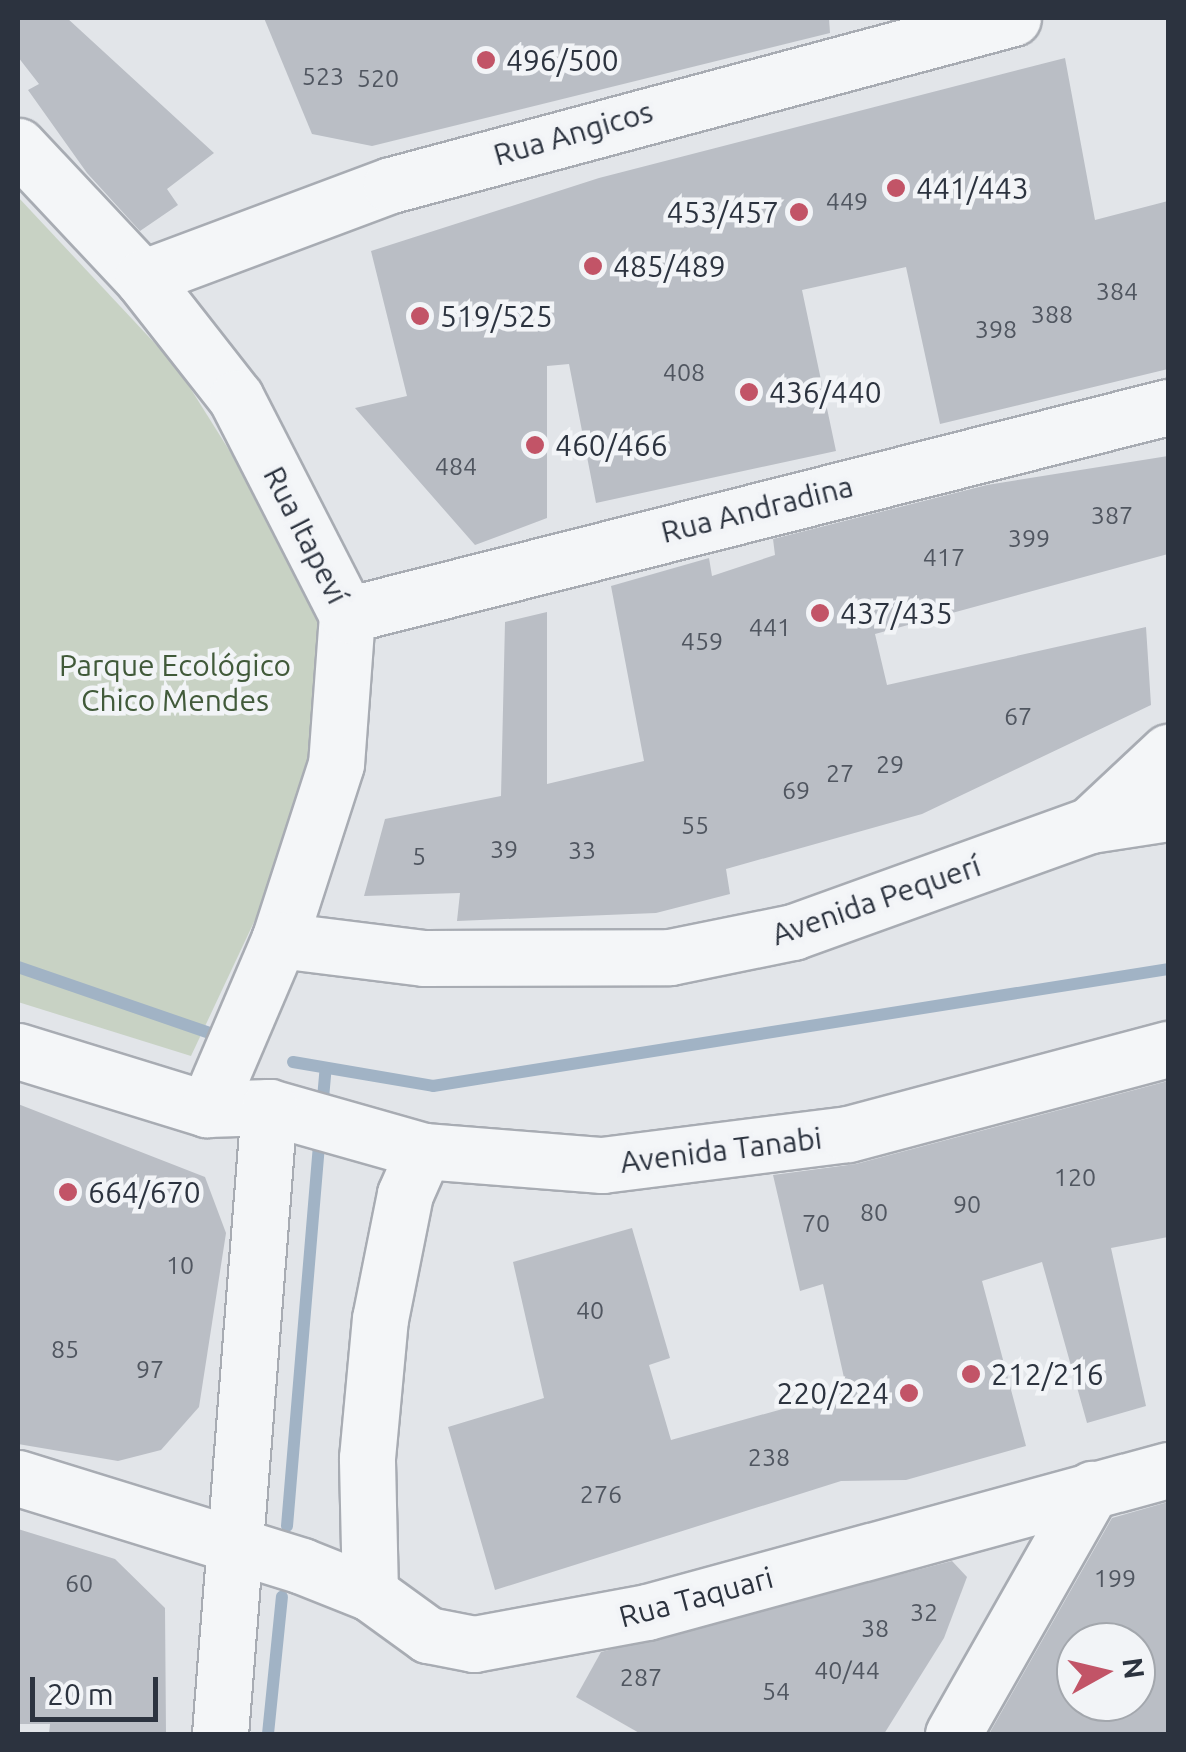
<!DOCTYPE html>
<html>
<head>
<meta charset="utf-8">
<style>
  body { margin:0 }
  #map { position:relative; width:1186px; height:1752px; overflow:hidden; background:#e2e5e9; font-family:Ubuntu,sans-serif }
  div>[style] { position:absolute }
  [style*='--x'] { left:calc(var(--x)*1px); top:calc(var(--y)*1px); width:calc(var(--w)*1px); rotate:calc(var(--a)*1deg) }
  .green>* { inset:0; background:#c8d2c4 }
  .stream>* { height:12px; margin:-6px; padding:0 6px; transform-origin:6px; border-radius:6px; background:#a1b3c5 }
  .building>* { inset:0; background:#babec5 }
  .roads { filter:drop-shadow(2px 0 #a8acb3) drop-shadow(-2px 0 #a8acb3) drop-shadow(0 2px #a8acb3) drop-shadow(0 -2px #a8acb3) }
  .minor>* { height:55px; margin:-27.5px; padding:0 27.5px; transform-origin:27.5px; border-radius:27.5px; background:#f4f6f8 }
  .dots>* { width:28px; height:28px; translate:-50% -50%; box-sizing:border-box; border:5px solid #f2f4f7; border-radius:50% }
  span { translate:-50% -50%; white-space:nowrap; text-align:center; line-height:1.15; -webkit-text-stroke:9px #f2f4f7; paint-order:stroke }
  .number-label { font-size:25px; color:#505660 }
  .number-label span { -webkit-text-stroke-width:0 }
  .poi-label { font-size:30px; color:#2c333f }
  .left { translate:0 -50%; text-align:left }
  .right { translate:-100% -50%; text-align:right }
  .street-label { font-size:30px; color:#2c333f }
  .park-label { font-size:30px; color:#415a3a }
  .frame { position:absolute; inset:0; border:20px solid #2c333f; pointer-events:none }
  .north { position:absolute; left:1056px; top:1622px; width:100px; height:100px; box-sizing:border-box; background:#f2f4f7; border:2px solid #a3a7ad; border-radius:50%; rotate:82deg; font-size:28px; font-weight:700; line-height:40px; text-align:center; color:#2c333f }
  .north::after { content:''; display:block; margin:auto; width:35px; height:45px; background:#c25467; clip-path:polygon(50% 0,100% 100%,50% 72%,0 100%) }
  .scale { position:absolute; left:30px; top:1677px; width:128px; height:45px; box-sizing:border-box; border:5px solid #2c333f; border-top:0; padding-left:12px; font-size:30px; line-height:35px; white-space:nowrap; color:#2c333f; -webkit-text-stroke:8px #f2f4f7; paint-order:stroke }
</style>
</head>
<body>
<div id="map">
  <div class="green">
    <i style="clip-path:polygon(18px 197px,177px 367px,320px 595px,323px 775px,191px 1056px,18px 1002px)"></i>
  </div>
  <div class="stream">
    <i style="--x:18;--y:967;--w:218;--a:19"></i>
    <i style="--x:293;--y:1062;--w:142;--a:9.7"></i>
    <i style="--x:433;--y:1086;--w:744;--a:-9.04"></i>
    <i style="--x:322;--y:1110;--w:37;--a:-85"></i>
    <i style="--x:287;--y:1526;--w:392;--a:-85.2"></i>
    <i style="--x:268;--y:1734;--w:138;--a:-84.2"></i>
  </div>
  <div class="building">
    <i style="clip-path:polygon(18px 18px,67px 18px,214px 153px,167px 189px,178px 205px,140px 231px,87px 173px,28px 90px,39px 84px,18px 57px)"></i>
    <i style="clip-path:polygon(264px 18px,829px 18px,830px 33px,372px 146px,312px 134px)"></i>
    <i style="clip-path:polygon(1065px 58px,1095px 220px,1168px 201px,1168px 369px,940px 424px,906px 267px,802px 290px,836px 451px,596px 503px,569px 364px,547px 366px,547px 518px,475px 545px,355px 408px,407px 396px,371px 251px,599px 178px)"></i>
    <i style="clip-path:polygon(1168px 456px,1168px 554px,875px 634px,887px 685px,1146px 627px,1151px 705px,922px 814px,726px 869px,730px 894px,656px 913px,457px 921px,460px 893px,364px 896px,385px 819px,501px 796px,505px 622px,547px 612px,547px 784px,610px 769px,644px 761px,611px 586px,709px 558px,712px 576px,775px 555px,773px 539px,987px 485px)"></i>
    <i style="clip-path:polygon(1168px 1081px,1168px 1237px,1111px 1248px,1146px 1406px,1087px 1423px,1042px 1262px,982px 1281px,1026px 1446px,906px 1480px,841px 1481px,495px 1590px,448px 1427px,544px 1398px,513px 1262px,632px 1228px,670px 1358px,649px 1365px,671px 1440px,847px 1391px,823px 1284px,800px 1291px,773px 1175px,856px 1164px)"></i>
    <i style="clip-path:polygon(18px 1104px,205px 1177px,226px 1233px,199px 1407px,161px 1450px,118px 1461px,18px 1444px)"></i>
    <i style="clip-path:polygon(evenodd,1168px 1502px,1168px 1734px,989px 1734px,1112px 1518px,1168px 1502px,1076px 1642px,1136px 1642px,1136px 1702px,1076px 1702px,1076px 1642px)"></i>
    <i style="clip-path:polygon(18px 1529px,115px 1559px,165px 1608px,166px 1734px,49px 1734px,50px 1724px,18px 1724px)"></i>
    <i style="clip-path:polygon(952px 1561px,967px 1577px,944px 1638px,884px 1734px,641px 1734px,576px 1697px,601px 1652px)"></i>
  </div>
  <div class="roads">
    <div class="minor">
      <i style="--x:18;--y:146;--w:181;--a:46.8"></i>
      <i style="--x:142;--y:278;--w:152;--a:51.9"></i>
      <i style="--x:236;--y:398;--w:244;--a:62.9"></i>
      <i style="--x:347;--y:615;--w:149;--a:94.2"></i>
      <i style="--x:336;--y:764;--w:185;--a:107.9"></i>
      <i style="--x:279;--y:940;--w:184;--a:113.1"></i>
      <i style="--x:142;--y:278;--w:266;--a:-20.5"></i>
      <i style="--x:391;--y:185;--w:644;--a:-15.03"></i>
      <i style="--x:347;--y:615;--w:847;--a:-14.22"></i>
      <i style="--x:1090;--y:825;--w:107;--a:-43.1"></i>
      <i style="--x:279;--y:940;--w:146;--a:7.1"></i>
      <i style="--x:424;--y:958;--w:246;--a:-0.2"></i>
      <i style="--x:670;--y:957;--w:126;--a:-11.5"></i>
      <i style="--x:793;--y:932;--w:316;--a:-19.8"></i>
      <i style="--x:1090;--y:825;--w:79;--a:-8.7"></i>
      <i style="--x:18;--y:1051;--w:198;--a:17.1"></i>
      <i style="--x:207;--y:1109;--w:62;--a:-1.8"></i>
      <i style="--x:269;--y:1107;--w:161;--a:15.8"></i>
      <i style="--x:424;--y:1151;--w:179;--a:4.5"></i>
      <i style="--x:602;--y:1165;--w:248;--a:-7.2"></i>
      <i style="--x:848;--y:1134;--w:331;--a:-14.9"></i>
      <i style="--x:18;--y:1478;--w:297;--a:17.2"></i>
      <i style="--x:302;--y:1566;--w:73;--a:21.7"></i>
      <i style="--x:370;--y:1593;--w:72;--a:35.9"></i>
      <i style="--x:428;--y:1635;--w:47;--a:11.1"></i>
      <i style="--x:474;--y:1644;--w:176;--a:-10.5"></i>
      <i style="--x:647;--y:1612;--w:540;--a:-15.25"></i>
      <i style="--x:370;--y:1593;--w:135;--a:-91.3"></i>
      <i style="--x:367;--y:1458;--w:140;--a:-84.7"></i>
      <i style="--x:380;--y:1319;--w:127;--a:-78.7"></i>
      <i style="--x:405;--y:1194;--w:47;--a:-66.2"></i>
      <i style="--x:220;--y:1734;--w:629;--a:-85.53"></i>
      <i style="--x:953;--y:1734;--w:282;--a:-60.4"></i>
    </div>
  </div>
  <div class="dots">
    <i style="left:486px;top:60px;background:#c25467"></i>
    <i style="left:896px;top:188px;background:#c25467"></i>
    <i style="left:799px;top:212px;background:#c25467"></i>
    <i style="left:593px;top:266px;background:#c25467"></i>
    <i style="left:420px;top:316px;background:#c25467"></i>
    <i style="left:749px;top:392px;background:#c25467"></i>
    <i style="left:535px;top:445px;background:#c25467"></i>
    <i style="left:820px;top:613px;background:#c25467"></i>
    <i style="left:68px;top:1192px;background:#c25467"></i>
    <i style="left:971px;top:1374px;background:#c25467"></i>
    <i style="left:909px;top:1393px;background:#c25467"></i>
  </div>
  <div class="number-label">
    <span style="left:323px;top:76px">523</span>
    <span style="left:378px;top:78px">520</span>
    <span style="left:847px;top:201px">449</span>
    <span style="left:1117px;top:291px">384</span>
    <span style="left:1052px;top:314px">388</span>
    <span style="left:996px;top:329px">398</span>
    <span style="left:684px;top:372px">408</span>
    <span style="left:456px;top:466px">484</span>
    <span style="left:1112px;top:515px">387</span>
    <span style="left:1029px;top:538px">399</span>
    <span style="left:944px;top:557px">417</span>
    <span style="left:770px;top:627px">441</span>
    <span style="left:702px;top:641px">459</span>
    <span style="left:1018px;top:716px">67</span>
    <span style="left:890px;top:764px">29</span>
    <span style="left:840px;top:773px">27</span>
    <span style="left:796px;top:790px">69</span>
    <span style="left:695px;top:825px">55</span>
    <span style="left:504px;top:849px">39</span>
    <span style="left:582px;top:850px">33</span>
    <span style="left:419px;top:856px">5</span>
    <span style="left:1075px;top:1177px">120</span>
    <span style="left:967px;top:1204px">90</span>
    <span style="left:874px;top:1212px">80</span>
    <span style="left:816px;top:1223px">70</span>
    <span style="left:180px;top:1265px">10</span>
    <span style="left:590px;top:1310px">40</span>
    <span style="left:65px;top:1349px">85</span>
    <span style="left:150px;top:1369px">97</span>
    <span style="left:769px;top:1457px">238</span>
    <span style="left:601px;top:1494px">276</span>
    <span style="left:1115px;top:1578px">199</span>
    <span style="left:79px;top:1583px">60</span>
    <span style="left:924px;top:1612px">32</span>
    <span style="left:875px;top:1628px">38</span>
    <span style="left:847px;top:1670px">40/44</span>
    <span style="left:641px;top:1677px">287</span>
    <span style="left:776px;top:1691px">54</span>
  </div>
  <div class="poi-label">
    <span class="left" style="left:506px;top:60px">496/500</span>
    <span class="left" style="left:916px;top:188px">441/443</span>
    <span class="right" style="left:779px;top:212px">453/457</span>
    <span class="left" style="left:613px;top:266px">485/489</span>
    <span class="left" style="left:440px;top:316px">519/525</span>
    <span class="left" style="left:769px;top:392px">436/440</span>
    <span class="left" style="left:555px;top:445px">460/466</span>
    <span class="left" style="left:840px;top:613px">437/435</span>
    <span class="left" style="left:88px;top:1192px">664/670</span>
    <span class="left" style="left:991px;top:1374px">212/216</span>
    <span class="right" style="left:889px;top:1393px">220/224</span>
  </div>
  <div class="street-label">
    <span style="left:573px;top:133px;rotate:-16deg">Rua Angicos</span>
    <span style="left:757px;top:509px;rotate:-14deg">Rua Andradina</span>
    <span style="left:306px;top:535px;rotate:63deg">Rua Itapeví</span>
    <span style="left:876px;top:900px;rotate:-19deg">Avenida Pequerí</span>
    <span style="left:721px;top:1150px;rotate:-7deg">Avenida Tanabi</span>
    <span style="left:696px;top:1597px;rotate:-15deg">Rua Taquari</span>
  </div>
  <div class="park-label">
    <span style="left:175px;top:682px">Parque Ecológico<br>Chico Mendes</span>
  </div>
  <div class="frame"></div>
  <div class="north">N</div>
  <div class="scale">20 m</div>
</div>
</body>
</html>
